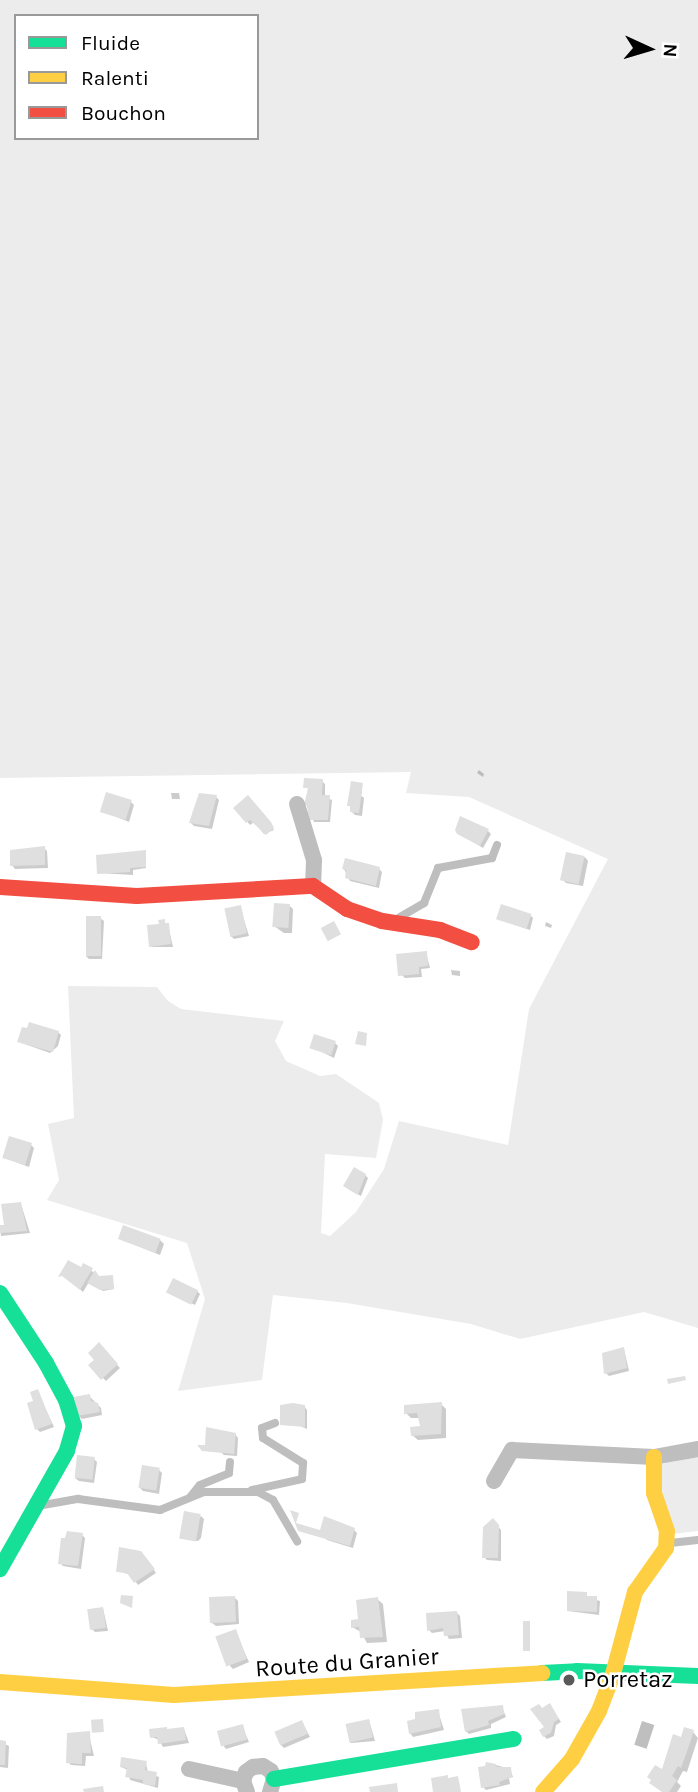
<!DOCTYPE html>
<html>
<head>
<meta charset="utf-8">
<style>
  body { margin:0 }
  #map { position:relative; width:698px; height:1792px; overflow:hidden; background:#fff; font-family:Karla,sans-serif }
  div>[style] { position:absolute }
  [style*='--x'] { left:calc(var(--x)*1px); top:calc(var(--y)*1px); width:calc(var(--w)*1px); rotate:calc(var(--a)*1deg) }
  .green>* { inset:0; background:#ececec }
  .water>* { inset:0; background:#bfbfbf; transform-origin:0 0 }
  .shadow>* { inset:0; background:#0003 }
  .building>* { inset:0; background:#dfdfdf; transform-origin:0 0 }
  .lane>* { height:8px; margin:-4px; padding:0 4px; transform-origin:4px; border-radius:4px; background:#bebebe }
  .street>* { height:16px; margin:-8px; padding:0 8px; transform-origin:8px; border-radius:8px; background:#bebebe }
  .fast>* { height:16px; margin:-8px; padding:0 8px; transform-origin:8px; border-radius:8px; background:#16e098 }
  .slow>* { height:16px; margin:-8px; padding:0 8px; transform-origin:8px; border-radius:8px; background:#ffcf43 }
  .jam>* { height:16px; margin:-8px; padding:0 8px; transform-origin:8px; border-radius:8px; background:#f24e42 }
  .dots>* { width:19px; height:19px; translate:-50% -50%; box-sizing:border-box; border:4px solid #fff; border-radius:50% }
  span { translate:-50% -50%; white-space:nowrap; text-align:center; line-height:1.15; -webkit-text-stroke:5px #fff; paint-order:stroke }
  .street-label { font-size:24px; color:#000 }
  .poi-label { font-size:24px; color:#000 }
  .left { translate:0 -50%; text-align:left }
  .legend { position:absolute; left:14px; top:14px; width:245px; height:126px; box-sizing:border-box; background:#fff; border:2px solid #999; margin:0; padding:9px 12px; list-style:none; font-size:21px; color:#000 }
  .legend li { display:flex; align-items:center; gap:14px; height:35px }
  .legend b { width:35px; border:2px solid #999 }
  .north { position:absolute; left:614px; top:14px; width:70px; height:70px; -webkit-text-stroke:5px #fff; paint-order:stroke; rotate:94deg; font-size:19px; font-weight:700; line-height:28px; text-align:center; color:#000 }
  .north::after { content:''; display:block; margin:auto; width:24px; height:32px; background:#000; clip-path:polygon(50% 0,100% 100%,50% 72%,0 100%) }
</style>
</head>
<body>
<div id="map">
  <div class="green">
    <i style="clip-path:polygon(evenodd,0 0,698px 0,698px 1328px,644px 1312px,520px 1339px,471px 1324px,347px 1303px,273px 1295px,262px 1380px,178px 1391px,205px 1299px,187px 1243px,47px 1200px,59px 1180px,48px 1124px,74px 1118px,68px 986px,157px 987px,168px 1001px,181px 1009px,284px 1021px,275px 1041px,286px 1061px,320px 1076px,336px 1074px,379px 1103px,383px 1120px,376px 1158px,325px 1154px,321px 1233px,330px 1236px,356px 1212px,384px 1169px,399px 1121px,508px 1145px,529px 1009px,608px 859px,469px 797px,406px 793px,411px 772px,0 778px,0 0,16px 16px,257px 16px,257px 138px,16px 138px,16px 16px)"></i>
    <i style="clip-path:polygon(698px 1457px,698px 1531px,672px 1534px,659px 1477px,662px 1464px)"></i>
  </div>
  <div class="water">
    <i style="left:642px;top:1721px;width:13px;height:25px;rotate:18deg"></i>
  </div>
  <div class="shadow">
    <i style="clip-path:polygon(479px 770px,484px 774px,483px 777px,477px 773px)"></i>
    <i style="clip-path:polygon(322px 781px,325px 784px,325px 797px,332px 800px,330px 822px,314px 822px,306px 804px,309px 789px,305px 787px)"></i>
    <i style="clip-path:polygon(362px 784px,362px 794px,359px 794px,364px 798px,362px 816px,355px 815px,351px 811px)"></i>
    <i style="clip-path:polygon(171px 793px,179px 793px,180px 799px,172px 799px)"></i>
    <i style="clip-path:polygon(216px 797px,219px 800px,212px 829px,194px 826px,191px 823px,193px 811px,198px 811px)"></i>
    <i style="clip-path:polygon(131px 802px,134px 805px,129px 822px,102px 811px)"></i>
    <i style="clip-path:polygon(236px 808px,271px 827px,274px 830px,264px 834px,254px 822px,250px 825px)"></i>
    <i style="clip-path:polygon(488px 831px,491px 834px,483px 848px,458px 833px)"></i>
    <i style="clip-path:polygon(44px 848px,47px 851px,48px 868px,15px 869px,12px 865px)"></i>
    <i style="clip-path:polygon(146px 853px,146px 868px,133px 870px,133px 875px,98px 873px)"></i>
    <i style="clip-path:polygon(585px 857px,588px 861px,583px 886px,566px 883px,563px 880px)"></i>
    <i style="clip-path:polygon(344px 869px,379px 869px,382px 872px,379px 888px,350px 881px)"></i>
    <i style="clip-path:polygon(290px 906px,293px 909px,292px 933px,284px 933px,274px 926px)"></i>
    <i style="clip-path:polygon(240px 907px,249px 936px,234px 939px,231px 936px)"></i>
    <i style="clip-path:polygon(530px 915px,533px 918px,530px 930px,499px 919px)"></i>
    <i style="clip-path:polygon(100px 918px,104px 921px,102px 959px,89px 959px,86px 956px)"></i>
    <i style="clip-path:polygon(546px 922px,552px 925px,551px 928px,545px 926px)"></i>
    <i style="clip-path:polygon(168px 925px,173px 947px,152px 947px,151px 946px)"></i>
    <i style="clip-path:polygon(426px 953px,430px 968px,421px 969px,422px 977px,405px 978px,402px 975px)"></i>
    <i style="clip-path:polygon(451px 970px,460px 971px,460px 976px,452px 975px)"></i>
    <i style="clip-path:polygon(58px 1032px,61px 1035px,58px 1046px,50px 1053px,19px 1042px)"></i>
    <i style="clip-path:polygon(335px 1043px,338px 1046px,334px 1058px,318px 1050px)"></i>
    <i style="clip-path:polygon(31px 1145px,34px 1148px,29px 1167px,5px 1158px)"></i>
    <i style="clip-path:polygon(365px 1175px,368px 1178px,361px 1196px,348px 1189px)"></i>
    <i style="clip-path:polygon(21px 1204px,30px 1233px,1px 1236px,0 1227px,6px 1227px)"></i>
    <i style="clip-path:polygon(120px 1239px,160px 1240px,164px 1244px,160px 1255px)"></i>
    <i style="clip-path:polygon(81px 1270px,91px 1270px,99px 1278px,112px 1276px,114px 1289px,103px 1291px,89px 1282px,83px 1292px,68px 1279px)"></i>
    <i style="clip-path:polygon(168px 1291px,197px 1291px,200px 1294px,195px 1305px)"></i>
    <i style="clip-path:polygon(99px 1345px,120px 1368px,106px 1381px,91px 1366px,96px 1361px)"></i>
    <i style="clip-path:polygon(624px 1349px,629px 1371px,609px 1376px,606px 1373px)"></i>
    <i style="clip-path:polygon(89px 1396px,101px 1408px,102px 1415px,82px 1419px,79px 1416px)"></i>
    <i style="clip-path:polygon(41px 1399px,54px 1427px,40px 1432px,37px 1429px)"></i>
    <i style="clip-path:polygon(441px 1404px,446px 1409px,446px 1438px,418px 1440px,412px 1435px,422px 1427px,420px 1418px,411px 1418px,406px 1413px)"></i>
    <i style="clip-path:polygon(304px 1406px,307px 1410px,307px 1429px,293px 1423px,282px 1424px)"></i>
    <i style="clip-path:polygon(235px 1434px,238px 1438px,237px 1456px,224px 1455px,215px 1447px)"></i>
    <i style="clip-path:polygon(94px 1459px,97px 1462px,94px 1483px,79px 1481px,75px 1478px)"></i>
    <i style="clip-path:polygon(159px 1470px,162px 1473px,159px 1494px,143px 1491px,140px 1488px)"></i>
    <i style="clip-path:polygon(201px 1516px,204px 1519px,201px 1538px,198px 1541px,184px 1539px)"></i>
    <i style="clip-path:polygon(493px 1520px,501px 1530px,501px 1561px,487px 1560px,484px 1557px)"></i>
    <i style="clip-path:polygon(354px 1530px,357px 1533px,353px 1548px,327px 1540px,320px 1531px)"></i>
    <i style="clip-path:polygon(82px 1535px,85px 1538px,81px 1569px,63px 1566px,60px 1563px)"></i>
    <i style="clip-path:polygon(144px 1556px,156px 1573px,138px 1585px,131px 1575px,118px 1571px)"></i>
    <i style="clip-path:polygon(585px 1597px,600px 1601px,599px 1615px,568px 1611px)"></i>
    <i style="clip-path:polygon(235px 1598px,238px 1601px,239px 1624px,216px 1626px,212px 1623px)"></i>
    <i style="clip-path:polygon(377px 1599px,383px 1604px,387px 1642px,367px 1643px,361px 1632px,352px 1627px)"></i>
    <i style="clip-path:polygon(103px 1608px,108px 1631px,95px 1632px,92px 1629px)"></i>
    <i style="clip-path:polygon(457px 1613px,460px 1616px,462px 1638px,449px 1639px,445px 1631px,432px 1633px,429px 1630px)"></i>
    <i style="clip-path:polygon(235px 1631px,249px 1662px,233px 1669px,230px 1666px)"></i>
    <i style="clip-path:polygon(550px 1705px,561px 1722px,556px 1725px,554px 1736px,547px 1739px,544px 1736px,546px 1728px,542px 1710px)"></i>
    <i style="clip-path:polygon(502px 1707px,506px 1717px,491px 1724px,491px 1728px,469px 1734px,466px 1731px)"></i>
    <i style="clip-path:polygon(438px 1711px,444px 1730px,413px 1737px,410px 1733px)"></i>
    <i style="clip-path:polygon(369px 1720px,375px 1741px,351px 1743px,350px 1742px)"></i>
    <i style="clip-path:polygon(302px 1722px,310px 1737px,284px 1748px,281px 1745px)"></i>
    <i style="clip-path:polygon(242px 1726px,249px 1742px,226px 1749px,223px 1745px)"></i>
    <i style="clip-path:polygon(184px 1729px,189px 1743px,163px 1747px,159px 1740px,152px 1737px)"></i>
    <i style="clip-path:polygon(693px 1732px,698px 1738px,687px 1772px,683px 1771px,677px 1782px,681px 1786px,677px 1792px,662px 1792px,661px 1771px)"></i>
    <i style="clip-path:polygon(89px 1735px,94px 1756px,86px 1756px,85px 1766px,71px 1765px,68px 1762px)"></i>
    <i style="clip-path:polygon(0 1742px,9px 1746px,8px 1768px,0 1767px)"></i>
    <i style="clip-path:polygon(146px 1763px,148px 1773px,159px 1777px,158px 1788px,130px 1780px,128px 1770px,121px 1767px)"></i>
    <i style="clip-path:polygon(496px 1765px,510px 1769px,513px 1777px,509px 1778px,510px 1784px,486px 1790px,483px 1787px)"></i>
  </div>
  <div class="building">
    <i style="clip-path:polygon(304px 778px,323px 779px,322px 795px,330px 795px,328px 820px,309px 820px,307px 805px,304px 805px,308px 788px,303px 788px)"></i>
    <i style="clip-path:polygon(351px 781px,363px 783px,359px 813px,350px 812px,350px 806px,347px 806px)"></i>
    <i style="left:106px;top:792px;width:27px;height:21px;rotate:17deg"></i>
    <i style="clip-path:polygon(199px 793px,217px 795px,209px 826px,189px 823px)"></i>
    <i style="clip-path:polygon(248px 795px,271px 822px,274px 828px,266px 835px,250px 820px,246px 823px,233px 808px)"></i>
    <i style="clip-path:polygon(460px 816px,489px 829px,480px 846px,457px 834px,455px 830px)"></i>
    <i style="clip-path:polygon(45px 846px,45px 865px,10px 866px,10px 850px)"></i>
    <i style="clip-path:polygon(146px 850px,146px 867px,130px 868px,130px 872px,97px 874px,96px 855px)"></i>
    <i style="left:566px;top:852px;width:19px;height:29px;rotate:12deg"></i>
    <i style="clip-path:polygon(345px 858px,380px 867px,376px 886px,345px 878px,346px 870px,342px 869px)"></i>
    <i style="left:274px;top:903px;width:16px;height:24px;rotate:4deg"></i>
    <i style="left:501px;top:904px;width:32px;height:16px;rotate:18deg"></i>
    <i style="left:241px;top:905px;width:29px;height:17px;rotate:78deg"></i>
    <i style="left:86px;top:916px;width:15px;height:40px"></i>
    <i style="clip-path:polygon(165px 919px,165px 923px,169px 923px,171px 944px,149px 947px,147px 925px,159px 924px,158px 920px)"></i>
    <i style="left:334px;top:921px;width:15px;height:15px;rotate:62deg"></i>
    <i style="clip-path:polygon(427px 951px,428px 966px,419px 967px,419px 974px,398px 976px,396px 954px)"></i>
    <i style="clip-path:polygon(29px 1022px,59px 1031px,53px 1052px,17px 1042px,22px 1027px,27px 1028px)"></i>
    <i style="clip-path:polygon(358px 1031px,367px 1033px,366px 1046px,355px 1044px)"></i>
    <i style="left:314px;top:1034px;width:23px;height:15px;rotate:18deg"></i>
    <i style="left:9px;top:1136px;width:24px;height:23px;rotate:17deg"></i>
    <i style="clip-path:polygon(354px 1167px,366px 1174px,358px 1195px,343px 1186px)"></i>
    <i style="clip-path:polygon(21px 1202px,27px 1231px,0 1233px,0 1225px,4px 1225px,1px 1204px)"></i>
    <i style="left:123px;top:1225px;width:40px;height:15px;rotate:20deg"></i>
    <i style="clip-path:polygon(68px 1260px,81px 1267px,83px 1263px,93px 1268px,80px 1290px,62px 1276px,58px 1277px)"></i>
    <i style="clip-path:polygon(95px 1270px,99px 1276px,113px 1275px,114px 1289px,100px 1290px,87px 1283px)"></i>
    <i style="left:173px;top:1278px;width:28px;height:16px;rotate:26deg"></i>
    <i style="clip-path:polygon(99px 1342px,118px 1364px,101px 1380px,88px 1365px,94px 1360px,88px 1353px)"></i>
    <i style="clip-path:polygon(624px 1347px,627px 1368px,604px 1374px,602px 1353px)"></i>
    <i style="clip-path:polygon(685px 1376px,686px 1380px,668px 1384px,667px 1379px)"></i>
    <i style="clip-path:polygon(38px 1389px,52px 1424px,35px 1430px,27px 1403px,33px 1401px,30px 1392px)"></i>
    <i style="clip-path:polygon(90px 1394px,91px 1401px,98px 1403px,100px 1412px,77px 1416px,73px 1397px)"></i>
    <i style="clip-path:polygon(442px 1402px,441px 1434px,411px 1436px,410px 1427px,420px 1426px,417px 1413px,404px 1414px,404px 1405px)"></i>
    <i style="clip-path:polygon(293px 1403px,305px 1405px,305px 1427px,280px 1425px,280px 1405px)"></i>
    <i style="clip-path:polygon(206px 1427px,236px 1433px,234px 1454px,202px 1451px,197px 1445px,205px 1445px)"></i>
    <i style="left:77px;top:1455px;width:18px;height:23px;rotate:6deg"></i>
    <i style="left:142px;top:1465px;width:18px;height:23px;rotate:9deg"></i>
    <i style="clip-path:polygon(290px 1510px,299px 1513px,296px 1523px,320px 1530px,324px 1516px,355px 1528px,350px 1546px,298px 1531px)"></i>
    <i style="left:184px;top:1511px;width:17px;height:28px;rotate:10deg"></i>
    <i style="clip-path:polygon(493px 1518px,499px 1525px,498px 1558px,482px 1558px,483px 1527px)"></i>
    <i style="clip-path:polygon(67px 1531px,83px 1533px,78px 1566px,58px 1564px,61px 1538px,65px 1538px)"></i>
    <i style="clip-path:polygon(119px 1547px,141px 1551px,155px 1569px,134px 1583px,127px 1573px,116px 1572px)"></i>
    <i style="clip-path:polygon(567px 1591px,587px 1592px,587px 1596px,597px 1596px,597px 1612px,567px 1611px)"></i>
    <i style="clip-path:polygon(121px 1595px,133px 1596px,132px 1608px,120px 1603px)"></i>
    <i style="left:235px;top:1596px;width:26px;height:26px;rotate:88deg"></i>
    <i style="clip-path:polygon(378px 1597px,383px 1637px,360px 1638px,359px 1627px,351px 1628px,351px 1620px,358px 1619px,356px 1600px)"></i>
    <i style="left:103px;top:1607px;width:21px;height:16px;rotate:82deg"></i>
    <i style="clip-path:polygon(457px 1611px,459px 1635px,444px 1636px,443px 1628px,427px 1631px,426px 1613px)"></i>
    <i style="left:523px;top:1621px;width:7px;height:30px"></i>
    <i style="left:236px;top:1629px;width:32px;height:22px;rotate:70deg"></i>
    <i style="clip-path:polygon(550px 1703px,559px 1719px,554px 1722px,551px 1733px,543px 1737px,539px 1730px,544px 1727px,530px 1709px,539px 1704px,542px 1708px)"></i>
    <i style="clip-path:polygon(503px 1705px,504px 1714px,488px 1721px,489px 1725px,465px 1732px,461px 1709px)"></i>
    <i style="clip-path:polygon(439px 1709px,441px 1727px,409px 1734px,407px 1721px,415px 1719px,415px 1712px)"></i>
    <i style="left:103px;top:1719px;width:13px;height:12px;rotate:86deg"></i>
    <i style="left:369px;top:1719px;width:19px;height:24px;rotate:78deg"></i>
    <i style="left:302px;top:1720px;width:15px;height:30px;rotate:67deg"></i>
    <i style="left:243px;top:1724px;width:16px;height:27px;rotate:75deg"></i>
    <i style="clip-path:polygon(167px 1727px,167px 1729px,184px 1727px,186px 1740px,158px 1744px,157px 1737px,150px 1738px,149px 1729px)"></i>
    <i style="clip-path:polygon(684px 1727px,694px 1730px,691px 1740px,681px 1768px,678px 1766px,672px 1776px,677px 1780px,669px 1792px,662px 1792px,649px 1783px,651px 1780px,647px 1777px,655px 1765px,662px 1769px,673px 1734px,681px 1737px)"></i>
    <i style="clip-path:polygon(90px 1731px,91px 1753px,82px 1753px,82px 1764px,66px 1763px,67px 1733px)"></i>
    <i style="clip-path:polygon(0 1740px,6px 1741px,5px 1765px,0 1765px)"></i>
    <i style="clip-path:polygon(121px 1757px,147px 1761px,145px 1770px,157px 1772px,155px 1786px,143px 1784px,143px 1780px,125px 1777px,127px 1768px,120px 1767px)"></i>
    <i style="clip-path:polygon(486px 1762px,496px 1764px,497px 1767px,511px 1767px,512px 1777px,499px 1782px,500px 1785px,481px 1788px,478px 1767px,485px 1766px)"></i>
    <i style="clip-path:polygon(448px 1775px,448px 1778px,458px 1776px,461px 1792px,433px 1792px,431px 1778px)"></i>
    <i style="clip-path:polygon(397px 1783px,398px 1792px,370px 1792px,369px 1787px)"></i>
    <i style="clip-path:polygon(103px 1786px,104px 1792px,84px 1792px,83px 1789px)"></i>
  </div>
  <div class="lane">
    <i style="--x:400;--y:917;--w:28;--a:-30"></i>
    <i style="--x:424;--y:903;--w:38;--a:-68"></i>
    <i style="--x:438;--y:868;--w:55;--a:-10.5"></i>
    <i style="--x:492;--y:858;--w:14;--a:-69"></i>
    <i style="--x:252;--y:1490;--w:51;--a:-12.4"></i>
    <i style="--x:302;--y:1479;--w:16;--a:-86"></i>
    <i style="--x:303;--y:1463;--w:47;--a:-148"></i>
    <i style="--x:263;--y:1438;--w:10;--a:-96"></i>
    <i style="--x:262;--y:1428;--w:14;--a:-21"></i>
    <i style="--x:191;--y:1496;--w:14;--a:-51"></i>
    <i style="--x:200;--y:1485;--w:31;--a:-22"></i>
    <i style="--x:229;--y:1473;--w:11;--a:-85"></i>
    <i style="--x:43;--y:1505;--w:36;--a:-10"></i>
    <i style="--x:78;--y:1499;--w:83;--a:7.6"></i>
    <i style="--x:160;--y:1510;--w:48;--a:-22.2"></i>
    <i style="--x:204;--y:1492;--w:54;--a:0"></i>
    <i style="--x:258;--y:1492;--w:17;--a:28"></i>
    <i style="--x:273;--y:1500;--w:48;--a:59.7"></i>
    <i style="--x:670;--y:1543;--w:28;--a:-6"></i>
  </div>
  <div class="street">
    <i style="--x:297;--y:804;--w:59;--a:73.1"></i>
    <i style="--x:314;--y:860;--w:26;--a:92"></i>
    <i style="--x:494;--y:1481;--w:36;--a:-60"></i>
    <i style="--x:512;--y:1450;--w:142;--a:2.8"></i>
    <i style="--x:654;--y:1457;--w:45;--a:-10.3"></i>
    <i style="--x:189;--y:1769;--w:55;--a:12.5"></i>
    <i style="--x:247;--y:1792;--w:12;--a:-110"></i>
    <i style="--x:243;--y:1781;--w:9;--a:-72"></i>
    <i style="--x:246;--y:1772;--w:9;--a:-36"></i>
    <i style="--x:253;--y:1767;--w:10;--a:-6"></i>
    <i style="--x:263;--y:1766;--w:9;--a:32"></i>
    <i style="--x:271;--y:1771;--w:9;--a:69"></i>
    <i style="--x:274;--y:1779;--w:14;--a:107"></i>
  </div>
  <div class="fast">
    <i style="--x:0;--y:1293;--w:84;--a:56.7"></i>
    <i style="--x:46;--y:1363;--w:42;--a:61.6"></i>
    <i style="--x:66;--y:1400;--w:27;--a:73"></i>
    <i style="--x:74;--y:1426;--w:26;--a:106"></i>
    <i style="--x:67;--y:1451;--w:136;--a:119.6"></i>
    <i style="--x:542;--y:1673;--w:35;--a:-3"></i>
    <i style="--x:577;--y:1671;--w:121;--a:2.4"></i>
    <i style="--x:274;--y:1779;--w:243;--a:-9.5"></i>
  </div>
  <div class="slow">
    <i style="--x:0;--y:1682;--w:174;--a:4.3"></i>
    <i style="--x:174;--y:1695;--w:369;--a:-3.4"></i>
    <i style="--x:543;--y:1792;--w:44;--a:-48.7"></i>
    <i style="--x:572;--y:1759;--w:55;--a:-60.6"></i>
    <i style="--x:599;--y:1711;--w:40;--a:-69"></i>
    <i style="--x:613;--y:1674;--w:85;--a:-75"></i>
    <i style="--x:635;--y:1592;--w:54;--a:-54.8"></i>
    <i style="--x:666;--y:1548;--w:17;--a:-87"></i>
    <i style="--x:667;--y:1531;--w:40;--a:-108.9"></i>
    <i style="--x:654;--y:1493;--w:36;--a:-90"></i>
  </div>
  <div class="jam">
    <i style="--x:0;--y:887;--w:137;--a:3.8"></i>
    <i style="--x:137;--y:896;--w:176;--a:-3.3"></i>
    <i style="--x:313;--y:886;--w:41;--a:34.1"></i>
    <i style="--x:347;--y:909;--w:37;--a:19"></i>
    <i style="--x:382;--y:921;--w:59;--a:8.8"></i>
    <i style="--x:440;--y:930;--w:34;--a:21"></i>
  </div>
  <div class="dots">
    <i style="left:569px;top:1680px;background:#595959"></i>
  </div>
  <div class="street-label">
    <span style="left:347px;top:1663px;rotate:-4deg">Route du Granier</span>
  </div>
  <div class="poi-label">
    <span class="left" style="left:583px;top:1680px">Porretaz</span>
  </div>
  <ul class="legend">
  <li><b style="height:9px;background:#16e098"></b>Fluide</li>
  <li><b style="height:9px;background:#ffcf43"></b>Ralenti</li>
  <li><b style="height:9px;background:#f24e42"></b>Bouchon</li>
  </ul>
  <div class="north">N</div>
</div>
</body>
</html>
